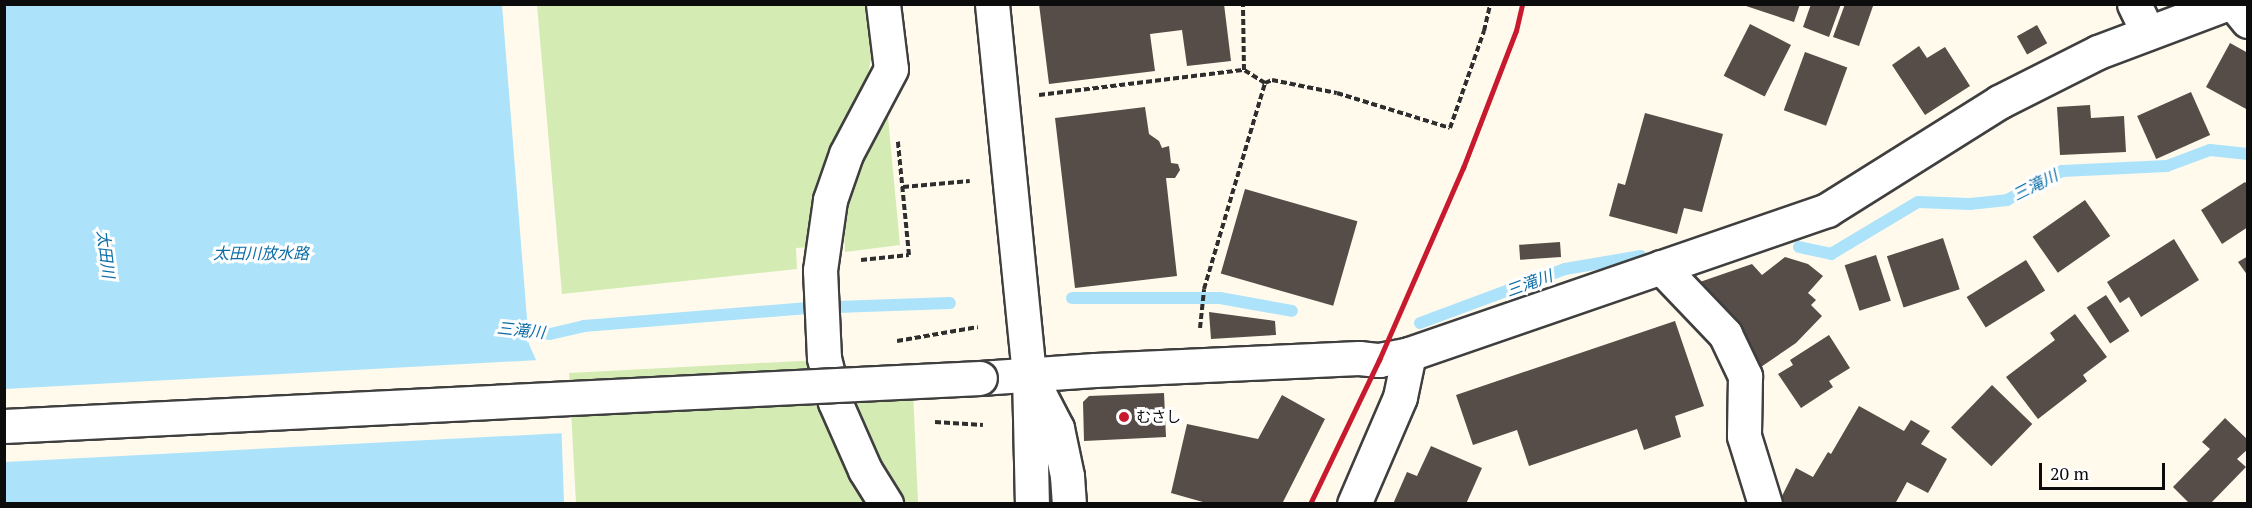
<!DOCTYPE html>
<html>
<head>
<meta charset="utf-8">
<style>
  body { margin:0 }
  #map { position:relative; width:2252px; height:508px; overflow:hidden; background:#fffaec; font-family:"PT Serif","Noto Sans JP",serif }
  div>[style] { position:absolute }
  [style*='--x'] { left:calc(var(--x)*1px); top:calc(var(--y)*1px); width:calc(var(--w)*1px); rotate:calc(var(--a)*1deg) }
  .green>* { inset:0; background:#d4ecb3 }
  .water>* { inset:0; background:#ace3fb }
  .pier>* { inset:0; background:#fffaec }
  .stream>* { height:12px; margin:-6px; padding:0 6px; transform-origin:6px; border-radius:6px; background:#ace3fb }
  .building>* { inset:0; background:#564c48; transform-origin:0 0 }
  .path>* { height:4px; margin-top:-2px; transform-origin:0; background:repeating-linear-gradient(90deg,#2e2e2e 0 6px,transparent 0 9px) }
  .roads { filter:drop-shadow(2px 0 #3f3f3f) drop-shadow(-2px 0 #3f3f3f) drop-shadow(0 2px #3f3f3f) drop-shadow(0 -2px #3f3f3f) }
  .minor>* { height:33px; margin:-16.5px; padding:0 16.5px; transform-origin:16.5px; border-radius:16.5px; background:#fff }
  .rail>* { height:4.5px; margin:-2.25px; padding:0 2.25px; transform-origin:2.25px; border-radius:2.25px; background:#c71a2e }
  .path-bridge>* { height:4px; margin-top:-2px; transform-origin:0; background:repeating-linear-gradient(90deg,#2e2e2e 0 6px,transparent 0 9px) }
  .bridges { filter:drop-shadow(2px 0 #3f3f3f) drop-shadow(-2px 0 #3f3f3f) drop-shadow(0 2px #3f3f3f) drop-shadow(0 -2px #3f3f3f) }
  .minor-bridge>* { height:33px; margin:-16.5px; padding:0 16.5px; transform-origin:16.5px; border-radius:16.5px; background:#fff }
  .dots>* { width:16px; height:16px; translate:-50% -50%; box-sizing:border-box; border:3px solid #fff; border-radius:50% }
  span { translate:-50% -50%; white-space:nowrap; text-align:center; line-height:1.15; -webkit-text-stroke:6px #fff; paint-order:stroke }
  .poi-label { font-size:15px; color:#0c0c0c }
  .left { translate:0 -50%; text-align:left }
  .water-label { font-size:16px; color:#0d6ea7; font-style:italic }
  .frame { position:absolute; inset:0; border:6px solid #0c0c0c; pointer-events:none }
  .scale { position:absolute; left:2039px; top:463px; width:126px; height:27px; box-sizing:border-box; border:3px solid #0c0c0c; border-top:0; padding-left:8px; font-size:18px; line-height:21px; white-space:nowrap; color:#0c0c0c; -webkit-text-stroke:4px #fff; paint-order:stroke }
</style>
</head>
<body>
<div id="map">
  <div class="green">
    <i style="clip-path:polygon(537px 5px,871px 5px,875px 38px,864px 95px,811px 247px,796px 248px,797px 269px,562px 294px)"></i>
    <i style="clip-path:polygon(887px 107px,900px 245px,845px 252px,843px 203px,853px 157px)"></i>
    <i style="clip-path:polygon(819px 360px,874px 503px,576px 503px,569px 373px)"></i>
    <i style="clip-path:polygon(912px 368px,918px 503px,899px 503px,856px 427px,850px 370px)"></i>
  </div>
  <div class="water">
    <i style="clip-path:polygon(4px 5px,502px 5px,529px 344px,561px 417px,564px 503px,5px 503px)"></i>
  </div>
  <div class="pier">
    <i style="clip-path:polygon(539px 360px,564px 416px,565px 433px,5px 462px,5px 389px)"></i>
  </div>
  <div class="stream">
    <i style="--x:1799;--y:247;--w:33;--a:12"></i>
    <i style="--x:1831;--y:254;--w:101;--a:-30.9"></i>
    <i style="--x:1918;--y:202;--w:52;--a:2.2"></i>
    <i style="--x:1970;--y:204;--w:37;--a:-6"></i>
    <i style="--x:2007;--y:200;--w:62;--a:-27.8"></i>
    <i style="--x:2062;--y:171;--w:105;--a:-2.7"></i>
    <i style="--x:2167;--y:166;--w:46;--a:-20.4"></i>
    <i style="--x:2210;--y:150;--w:38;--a:6"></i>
    <i style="--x:1072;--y:298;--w:148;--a:0"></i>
    <i style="--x:1220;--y:298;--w:73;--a:10.2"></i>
    <i style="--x:1420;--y:323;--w:155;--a:-20.4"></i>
    <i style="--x:1565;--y:269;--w:77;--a:-9.7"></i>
    <i style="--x:513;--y:330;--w:37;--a:6"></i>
    <i style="--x:550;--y:334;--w:35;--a:-13"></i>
    <i style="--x:584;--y:326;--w:225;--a:-4.6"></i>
    <i style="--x:808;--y:308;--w:142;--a:-2"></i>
  </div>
  <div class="building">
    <i style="clip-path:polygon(1039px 4px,1224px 4px,1231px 61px,1187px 66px,1182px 30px,1150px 34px,1155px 71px,1049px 84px)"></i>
    <i style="clip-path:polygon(1740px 4px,1800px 4px,1794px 22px)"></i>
    <i style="clip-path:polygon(1811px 4px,1841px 4px,1829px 37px,1803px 27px)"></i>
    <i style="clip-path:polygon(1845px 4px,1873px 6px,1859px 46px,1833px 37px)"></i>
    <i style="left:1750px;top:24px;width:46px;height:58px;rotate:27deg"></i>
    <i style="left:2037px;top:25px;width:21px;height:23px;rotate:61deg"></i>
    <i style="clip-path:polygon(2230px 43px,2248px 53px,2248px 110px,2206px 87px)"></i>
    <i style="clip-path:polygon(1919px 46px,1927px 58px,1945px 47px,1970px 86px,1925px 115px,1892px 65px)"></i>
    <i style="left:1805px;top:52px;width:45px;height:62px;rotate:20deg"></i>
    <i style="left:2191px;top:92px;width:47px;height:59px;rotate:66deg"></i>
    <i style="clip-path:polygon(2090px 105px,2091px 118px,2124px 116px,2126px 152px,2060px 155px,2057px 107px)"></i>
    <i style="clip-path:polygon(1145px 107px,1149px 134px,1159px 141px,1162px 148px,1169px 146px,1171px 163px,1178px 164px,1180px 170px,1175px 178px,1166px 178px,1177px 276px,1075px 288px,1055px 118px)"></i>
    <i style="clip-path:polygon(1645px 113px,1723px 134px,1702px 212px,1684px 208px,1677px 234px,1609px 216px,1618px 183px,1625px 185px)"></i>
    <i style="clip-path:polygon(2245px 182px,2248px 185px,2248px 227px,2222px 244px,2201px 210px)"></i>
    <i style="left:1245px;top:189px;width:117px;height:88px;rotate:16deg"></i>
    <i style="left:2085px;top:200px;width:44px;height:64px;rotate:55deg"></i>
    <i style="left:1943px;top:238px;width:54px;height:59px;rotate:72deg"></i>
    <i style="clip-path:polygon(2174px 239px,2199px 280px,2141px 317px,2129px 297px,2120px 303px,2107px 282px)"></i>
    <i style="left:1560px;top:242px;width:15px;height:41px;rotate:86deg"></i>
    <i style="left:1876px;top:255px;width:48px;height:33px;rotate:72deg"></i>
    <i style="clip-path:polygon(2248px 256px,2248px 276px,2238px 262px)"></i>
    <i style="clip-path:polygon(1785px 257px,1808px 264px,1823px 276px,1808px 293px,1816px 300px,1811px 305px,1822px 316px,1796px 343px,1758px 369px,1694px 284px,1752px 264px,1762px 275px)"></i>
    <i style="left:2026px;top:260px;width:36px;height:70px;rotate:58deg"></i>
    <i style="left:2106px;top:295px;width:43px;height:23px;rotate:57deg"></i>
    <i style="clip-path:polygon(1209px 312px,1275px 321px,1276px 335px,1211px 339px)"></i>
    <i style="clip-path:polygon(2075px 314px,2107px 357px,2083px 375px,2087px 381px,2038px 419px,2006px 377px,2055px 340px,2050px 333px)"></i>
    <i style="clip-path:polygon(1675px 321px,1704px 406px,1675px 416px,1681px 437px,1644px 450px,1637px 429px,1529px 466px,1517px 430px,1473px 445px,1456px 395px)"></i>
    <i style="clip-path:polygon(1829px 335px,1850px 368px,1829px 381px,1833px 387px,1801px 408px,1778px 374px,1793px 365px,1790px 360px)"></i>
    <i style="left:1992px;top:385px;width:56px;height:59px;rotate:44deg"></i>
    <i style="clip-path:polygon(1164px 393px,1166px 437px,1084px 441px,1083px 402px,1089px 396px)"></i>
    <i style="clip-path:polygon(1282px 395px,1325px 419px,1282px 504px,1210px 504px,1171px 493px,1187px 424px,1258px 439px)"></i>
    <i style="clip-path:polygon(1859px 406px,1904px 431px,1911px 420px,1930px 431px,1921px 444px,1947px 459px,1928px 493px,1907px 482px,1895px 504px,1778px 504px,1796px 468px,1813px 477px,1828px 452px,1831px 454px)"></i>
    <i style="clip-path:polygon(2225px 418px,2248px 440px,2248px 449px,2237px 459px,2246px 467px,2210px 504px,2190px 504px,2173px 487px,2210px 449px,2202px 442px)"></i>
    <i style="clip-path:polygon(1431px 446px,1482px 468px,1466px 504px,1393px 504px,1407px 472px,1417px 476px)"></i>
  </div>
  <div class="path">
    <i style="--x:1265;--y:83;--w:8;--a:-23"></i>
    <i style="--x:1272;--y:80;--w:66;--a:11.3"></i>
    <i style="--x:1337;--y:93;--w:118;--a:17.2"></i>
    <i style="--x:1450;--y:128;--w:103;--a:-70.7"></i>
    <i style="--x:1484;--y:31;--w:28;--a:-77"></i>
    <i style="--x:1039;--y:95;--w:207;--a:-7"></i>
    <i style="--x:903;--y:187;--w:67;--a:-5.1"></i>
    <i style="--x:861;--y:260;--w:48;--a:-5.9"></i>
    <i style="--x:909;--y:255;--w:114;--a:-95.6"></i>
    <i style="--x:1200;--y:328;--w:39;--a:-84"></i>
    <i style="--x:1204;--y:289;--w:215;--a:-73.5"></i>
    <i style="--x:1265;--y:83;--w:25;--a:-148"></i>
    <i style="--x:1244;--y:70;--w:66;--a:-90.9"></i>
  </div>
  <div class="roads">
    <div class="minor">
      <i style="--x:883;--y:4;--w:65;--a:83"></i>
      <i style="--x:891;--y:69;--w:96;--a:117.9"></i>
      <i style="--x:846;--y:154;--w:49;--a:109.2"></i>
      <i style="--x:830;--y:200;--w:71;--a:98.1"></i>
      <i style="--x:820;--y:270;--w:88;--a:87.4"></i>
      <i style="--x:824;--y:358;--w:45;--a:76"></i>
      <i style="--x:835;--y:402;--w:74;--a:66.2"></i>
      <i style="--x:865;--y:470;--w:40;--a:58"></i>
      <i style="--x:992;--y:4;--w:372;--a:84.3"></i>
      <i style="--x:1029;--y:374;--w:130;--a:88.7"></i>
      <i style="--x:2134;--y:4;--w:32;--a:64"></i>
      <i style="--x:2234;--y:4;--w:22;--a:51"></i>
      <i style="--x:1661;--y:267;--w:93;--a:46.3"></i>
      <i style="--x:1725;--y:334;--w:47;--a:64.5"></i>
      <i style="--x:1745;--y:376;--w:60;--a:91"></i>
      <i style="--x:1744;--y:436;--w:71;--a:72.8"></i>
      <i style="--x:980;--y:378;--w:115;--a:-4"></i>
      <i style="--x:1095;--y:370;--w:264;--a:-2.6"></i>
      <i style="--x:1359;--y:358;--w:20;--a:6"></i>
      <i style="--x:1379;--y:360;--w:31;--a:-11"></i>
      <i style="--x:1409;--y:354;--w:442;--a:-19"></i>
      <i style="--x:1827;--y:210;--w:203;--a:-32.1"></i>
      <i style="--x:1999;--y:102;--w:111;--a:-26.8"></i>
      <i style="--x:2098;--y:52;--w:137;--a:-20.6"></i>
      <i style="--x:1034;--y:384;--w:50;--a:62.4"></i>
      <i style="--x:1057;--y:428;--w:49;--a:78.2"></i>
      <i style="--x:1067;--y:476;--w:28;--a:86"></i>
      <i style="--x:1354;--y:504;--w:116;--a:-66.7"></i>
      <i style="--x:1400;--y:397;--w:44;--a:-78.2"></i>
    </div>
  </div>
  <div class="rail">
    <i style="--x:1310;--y:504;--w:160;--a:-64.4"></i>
    <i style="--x:1379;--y:360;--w:210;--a:-66.4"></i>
    <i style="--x:1463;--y:168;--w:147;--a:-68.9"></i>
    <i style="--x:1516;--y:31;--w:28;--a:-77"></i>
  </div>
  <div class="path-bridge">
    <i style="--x:897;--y:341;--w:82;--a:-9.8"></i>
    <i style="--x:935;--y:422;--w:48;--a:3.6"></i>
  </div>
  <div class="bridges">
    <div class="minor-bridge">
      <i style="--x:4;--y:426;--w:977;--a:-2.82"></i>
    </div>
  </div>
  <div class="dots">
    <i style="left:1124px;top:417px;background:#c71a2e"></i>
  </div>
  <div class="poi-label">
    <span class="left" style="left:1136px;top:417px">むさし</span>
  </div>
  <div class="water-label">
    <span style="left:2035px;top:185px;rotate:-27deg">三滝川</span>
    <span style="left:261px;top:253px">太田川放水路</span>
    <span style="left:106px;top:254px;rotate:83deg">太田川</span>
    <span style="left:1529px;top:283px;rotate:-20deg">三滝川</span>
    <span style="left:521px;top:330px;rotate:6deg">三滝川</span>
  </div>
  <div class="frame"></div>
  <div class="scale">20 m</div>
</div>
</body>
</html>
